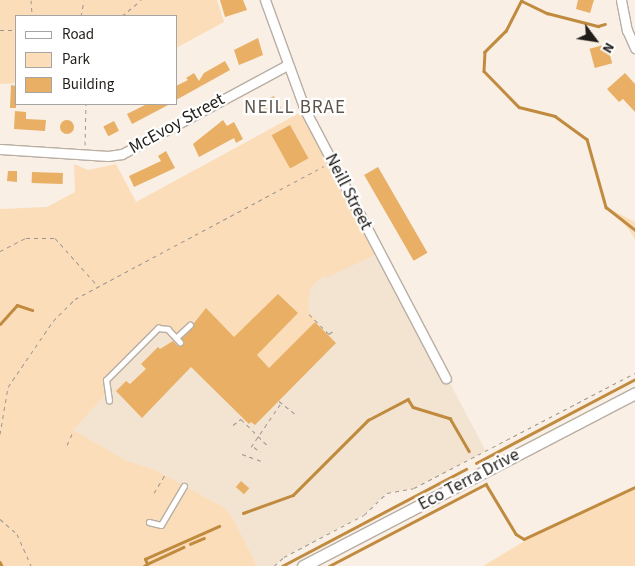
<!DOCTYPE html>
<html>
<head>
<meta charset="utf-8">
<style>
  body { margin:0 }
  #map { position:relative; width:635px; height:566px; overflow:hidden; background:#f9efe4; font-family:"Source Sans 3",sans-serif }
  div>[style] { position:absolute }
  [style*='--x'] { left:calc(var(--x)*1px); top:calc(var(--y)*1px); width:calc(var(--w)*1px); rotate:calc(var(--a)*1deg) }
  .built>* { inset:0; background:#f3e4d2 }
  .green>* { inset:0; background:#fbddba }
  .stream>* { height:2.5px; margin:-1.25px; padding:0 1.25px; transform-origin:1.25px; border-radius:1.25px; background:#c18b3f }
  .building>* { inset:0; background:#e8af65; transform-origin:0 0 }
  .round { border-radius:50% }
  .path>* { height:1px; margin-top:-0.5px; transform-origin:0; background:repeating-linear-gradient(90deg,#9e978f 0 4px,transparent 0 8px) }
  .roads { filter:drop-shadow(1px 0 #b8aea3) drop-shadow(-1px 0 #b8aea3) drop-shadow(0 1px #b8aea3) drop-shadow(0 -1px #b8aea3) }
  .service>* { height:4.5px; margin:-2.25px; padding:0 2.25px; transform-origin:2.25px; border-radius:2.25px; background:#fff }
  .minor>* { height:9px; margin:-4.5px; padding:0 4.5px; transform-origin:4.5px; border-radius:4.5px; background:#fff }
  .tertiary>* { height:11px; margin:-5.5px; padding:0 5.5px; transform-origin:5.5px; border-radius:5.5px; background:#fff }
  span { translate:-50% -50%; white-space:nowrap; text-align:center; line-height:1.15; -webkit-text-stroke:4.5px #fff; paint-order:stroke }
  .street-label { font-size:18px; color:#211e1a }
  .neighbourhood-label { font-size:19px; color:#5d554b; letter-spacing:1px }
  .legend { position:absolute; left:15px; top:15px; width:162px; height:90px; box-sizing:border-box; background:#fff; border:1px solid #a6a5a3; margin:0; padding:6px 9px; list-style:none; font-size:15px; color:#211e1a }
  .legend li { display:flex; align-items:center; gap:10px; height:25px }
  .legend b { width:25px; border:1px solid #a6a5a3 }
  .north { position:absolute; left:570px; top:15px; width:50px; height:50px; -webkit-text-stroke:4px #fff; paint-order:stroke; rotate:121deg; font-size:14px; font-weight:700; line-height:20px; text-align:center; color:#211e1a }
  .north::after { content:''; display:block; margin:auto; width:18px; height:22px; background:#211e1a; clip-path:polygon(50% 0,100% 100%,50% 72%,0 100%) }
</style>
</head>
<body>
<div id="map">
  <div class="built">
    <i style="clip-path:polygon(332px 162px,486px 451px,414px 488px,387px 493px,364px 515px,284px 557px,274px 566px,31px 566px,0 434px)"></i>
  </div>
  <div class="green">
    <i style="clip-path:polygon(0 0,217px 0,224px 22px,176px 48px,176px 16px,16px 16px,16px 83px,0 84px)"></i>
    <i style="clip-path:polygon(305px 110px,379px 253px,326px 278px,325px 275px,315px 283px,310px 290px,308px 307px,310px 314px,317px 320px,269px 368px,257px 355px,298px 313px,278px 294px,237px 340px,206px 309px,176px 338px,161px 327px,106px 380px,109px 391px,73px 430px,127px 461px,153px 469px,223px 507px,232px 517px,257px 566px,0 566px,0 209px,47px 207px,75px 192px,74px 164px,88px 170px,116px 164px,136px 202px)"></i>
    <i style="clip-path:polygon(606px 207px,635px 222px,635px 239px,627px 227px)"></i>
    <i style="clip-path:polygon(635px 487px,635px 566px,483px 566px,528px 539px)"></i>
  </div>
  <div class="stream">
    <i style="--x:522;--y:0;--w:35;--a:117"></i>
    <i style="--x:506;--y:31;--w:30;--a:135"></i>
    <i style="--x:485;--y:52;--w:19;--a:93"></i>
    <i style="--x:484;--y:71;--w:50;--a:45.8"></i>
    <i style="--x:519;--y:107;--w:37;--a:14"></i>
    <i style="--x:555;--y:116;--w:39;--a:36"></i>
    <i style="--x:587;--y:139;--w:71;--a:74.4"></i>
    <i style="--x:606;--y:207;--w:37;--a:38"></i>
    <i style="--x:522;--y:1;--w:28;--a:26"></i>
    <i style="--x:547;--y:13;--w:53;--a:14.3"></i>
    <i style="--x:598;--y:26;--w:7;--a:-16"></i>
    <i style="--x:0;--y:324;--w:25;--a:-48"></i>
    <i style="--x:17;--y:305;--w:16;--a:18"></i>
    <i style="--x:476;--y:463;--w:180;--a:-27.8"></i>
    <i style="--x:243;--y:513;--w:53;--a:-19.8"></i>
    <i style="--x:293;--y:495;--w:106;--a:-45"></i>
    <i style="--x:368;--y:420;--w:45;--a:-27.7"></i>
    <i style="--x:408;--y:399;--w:9;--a:58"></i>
    <i style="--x:413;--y:407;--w:39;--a:17"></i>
    <i style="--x:450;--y:418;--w:38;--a:60"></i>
    <i style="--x:190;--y:544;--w:15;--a:-23"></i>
    <i style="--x:0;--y:562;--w:4;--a:63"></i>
    <i style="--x:147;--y:564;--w:40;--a:-25"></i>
    <i style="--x:144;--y:566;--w:4;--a:-34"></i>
    <i style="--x:147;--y:564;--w:5;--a:-112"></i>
    <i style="--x:145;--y:559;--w:81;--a:-24"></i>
    <i style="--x:282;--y:566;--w:208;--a:-27.8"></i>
    <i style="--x:329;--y:566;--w:177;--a:-27.6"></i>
    <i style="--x:486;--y:484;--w:58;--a:59"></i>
    <i style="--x:516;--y:534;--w:9;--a:32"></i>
    <i style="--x:524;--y:539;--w:123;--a:-25.1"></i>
  </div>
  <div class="building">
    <i style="clip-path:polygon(220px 0,243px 0,247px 10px,225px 17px)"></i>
    <i style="clip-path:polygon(578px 0,594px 0,590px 13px,576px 9px)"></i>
    <i style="clip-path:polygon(258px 38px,263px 55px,239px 65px,234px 50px)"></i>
    <i style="left:607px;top:44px;width:20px;height:18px;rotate:75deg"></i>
    <i style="clip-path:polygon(225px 61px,230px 70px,176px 100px,176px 86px,188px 80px,186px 78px,194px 73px,199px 81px,204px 73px)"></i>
    <i style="clip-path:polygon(625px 73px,635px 84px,635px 112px,623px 99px,619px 102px,607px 89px)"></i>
    <i style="clip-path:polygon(11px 85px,16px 86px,16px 108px,10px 108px)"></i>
    <i style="clip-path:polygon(274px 96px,281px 108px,267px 115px,260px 102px)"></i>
    <i style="clip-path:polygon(147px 104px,170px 104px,132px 124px,127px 114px)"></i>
    <i style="clip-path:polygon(15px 111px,26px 112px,26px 119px,46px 120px,45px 131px,14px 129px)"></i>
    <i style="clip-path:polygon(223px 120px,227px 126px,234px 122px,243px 139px,236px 143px,234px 138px,199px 157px,193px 144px)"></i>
    <i class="round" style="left:60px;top:120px;width:14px;height:14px"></i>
    <i style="left:114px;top:121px;width:11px;height:12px;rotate:63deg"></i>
    <i style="left:290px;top:125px;width:38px;height:21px;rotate:61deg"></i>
    <i style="clip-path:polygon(166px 151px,175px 168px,134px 187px,129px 176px,161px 161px,158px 156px)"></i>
    <i style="left:378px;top:167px;width:99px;height:16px;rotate:60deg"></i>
    <i style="clip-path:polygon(8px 171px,17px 171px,17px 182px,7px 181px)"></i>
    <i style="left:32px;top:172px;width:31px;height:11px;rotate:2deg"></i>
    <i style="clip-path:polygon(278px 294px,298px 313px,257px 355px,269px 368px,315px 322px,336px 343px,255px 425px,251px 422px,249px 424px,191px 367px,142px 418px,116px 391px,126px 381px,130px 384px,146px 369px,141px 364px,158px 347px,160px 349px,173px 341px,178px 346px,183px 345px,182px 338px,206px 308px,234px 337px)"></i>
    <i style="left:241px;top:481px;width:11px;height:8px;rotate:41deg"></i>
  </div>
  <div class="path">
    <i style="--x:31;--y:0;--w:16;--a:86"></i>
    <i style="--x:81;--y:16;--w:16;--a:-79"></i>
    <i style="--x:122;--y:16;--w:25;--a:-40"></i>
    <i style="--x:0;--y:30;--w:16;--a:0"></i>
    <i style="--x:85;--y:145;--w:41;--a:-88.6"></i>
    <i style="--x:0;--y:251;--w:29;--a:-27"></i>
    <i style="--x:26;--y:238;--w:29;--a:0"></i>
    <i style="--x:55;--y:238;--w:63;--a:48.2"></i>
    <i style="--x:309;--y:314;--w:28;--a:45"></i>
    <i style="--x:329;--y:334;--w:5;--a:-37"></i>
    <i style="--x:279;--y:401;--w:21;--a:39"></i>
    <i style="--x:233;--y:425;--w:10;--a:-37"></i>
    <i style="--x:241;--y:419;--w:37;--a:45"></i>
    <i style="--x:0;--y:434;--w:48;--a:-80.3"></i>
    <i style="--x:8;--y:387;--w:80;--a:-55.7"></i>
    <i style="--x:53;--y:321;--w:31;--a:-45"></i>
    <i style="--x:75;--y:299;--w:282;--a:-28.1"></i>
    <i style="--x:67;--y:445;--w:14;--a:-65"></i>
    <i style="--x:251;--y:447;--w:53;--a:-55.7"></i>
    <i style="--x:254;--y:447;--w:8;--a:40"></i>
    <i style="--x:242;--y:454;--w:20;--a:20"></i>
    <i style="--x:154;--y:493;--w:21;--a:-59"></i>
    <i style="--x:0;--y:519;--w:23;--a:41"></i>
    <i style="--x:17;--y:534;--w:35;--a:66"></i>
    <i style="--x:274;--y:566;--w:13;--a:-42"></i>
    <i style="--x:284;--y:557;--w:90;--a:-27.7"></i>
    <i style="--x:364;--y:515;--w:32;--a:-44"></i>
    <i style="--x:387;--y:493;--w:27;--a:-10"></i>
    <i style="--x:414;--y:488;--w:249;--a:-27.5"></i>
  </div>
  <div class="roads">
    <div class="service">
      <i style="--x:176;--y:338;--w:19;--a:-43"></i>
      <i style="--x:109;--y:401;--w:21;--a:-98"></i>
      <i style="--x:106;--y:380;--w:74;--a:-45"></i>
      <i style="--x:158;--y:328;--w:10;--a:6"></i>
      <i style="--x:168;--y:329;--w:18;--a:47"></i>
      <i style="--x:149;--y:522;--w:12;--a:14"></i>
      <i style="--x:161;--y:525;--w:45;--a:-59.5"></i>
    </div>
    <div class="minor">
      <i style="--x:265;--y:0;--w:117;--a:70"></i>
      <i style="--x:305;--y:110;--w:303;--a:62.3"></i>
      <i style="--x:621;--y:0;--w:31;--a:79"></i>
      <i style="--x:627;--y:30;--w:20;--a:66"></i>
      <i style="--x:0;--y:149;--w:108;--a:3.7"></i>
      <i style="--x:108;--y:156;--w:14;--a:-8"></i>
      <i style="--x:122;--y:154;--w:187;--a:-28.3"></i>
    </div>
    <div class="tertiary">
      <i style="--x:303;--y:566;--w:374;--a:-27.5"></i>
    </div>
  </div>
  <div class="street-label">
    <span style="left:177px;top:124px;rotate:-29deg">McEvoy Street</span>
    <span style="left:348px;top:192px;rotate:63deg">Neill Street</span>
    <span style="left:469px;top:480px;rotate:-28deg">Eco Terra Drive</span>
  </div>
  <div class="neighbourhood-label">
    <span style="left:295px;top:108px">NEILL BRAE</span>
  </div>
  <ul class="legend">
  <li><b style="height:6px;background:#fff"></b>Road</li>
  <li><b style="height:14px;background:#fbddba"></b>Park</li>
  <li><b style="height:14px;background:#e8af65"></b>Building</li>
  </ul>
  <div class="north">N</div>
</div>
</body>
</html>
